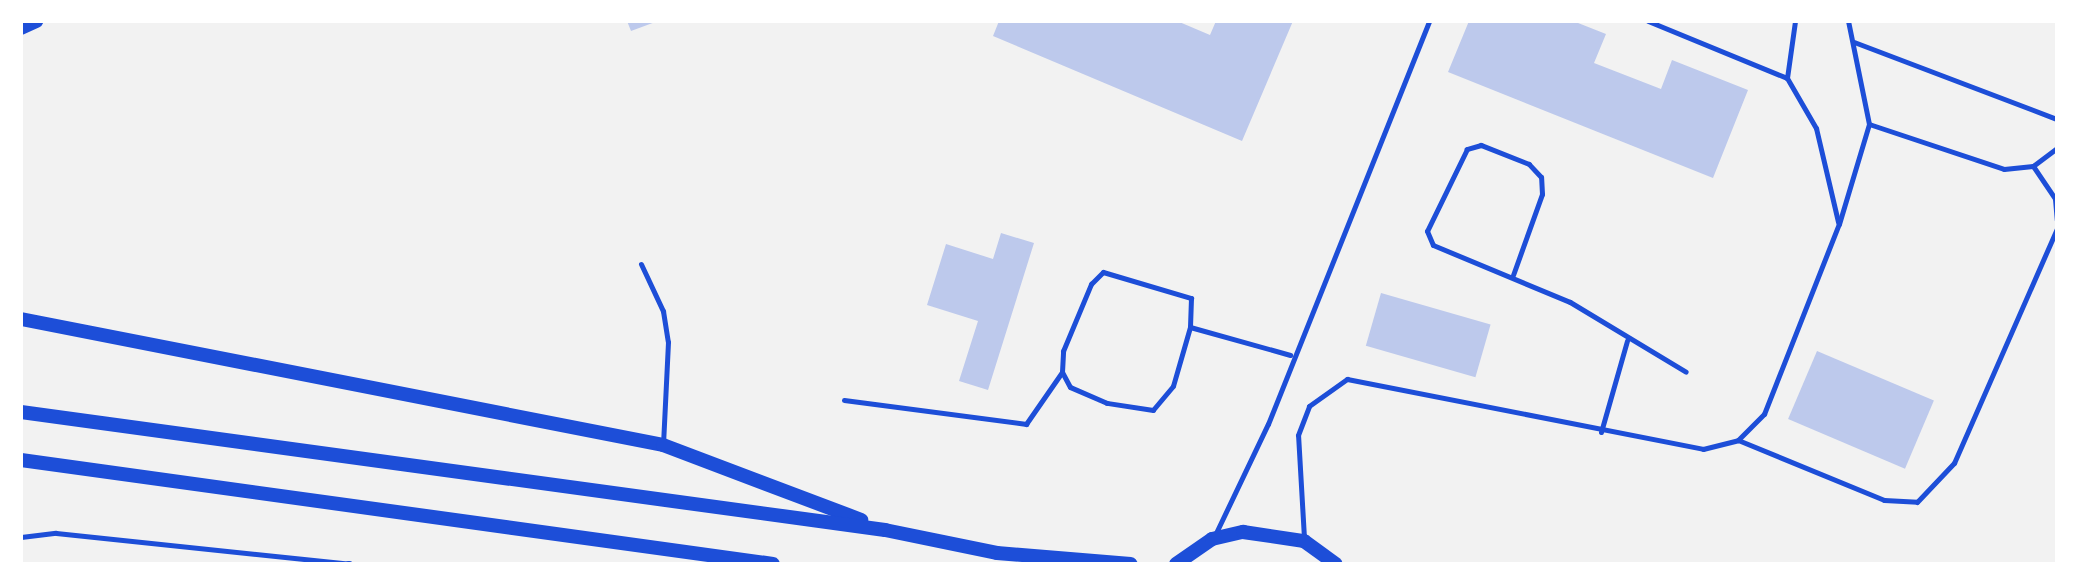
<!DOCTYPE html>
<html>
<head>
<meta charset="utf-8">
<style>
  body { margin:0 }
  #map { position:relative; width:2078px; height:585px; overflow:hidden; background:#f2f2f2; font-family:Lato,sans-serif }
  div>[style] { position:absolute }
  [style*='--x'] { left:calc(var(--x)*1px); top:calc(var(--y)*1px); width:calc(var(--w)*1px); rotate:calc(var(--a)*1deg) }
  .building>* { inset:0; background:#bdc9ec; transform-origin:0 0 }
  .service>* { height:5px; margin:-2.5px; padding:0 2.5px; transform-origin:2.5px; border-radius:2.5px; background:#1d4ed8 }
  .minor>* { height:7px; margin:-3.5px; padding:0 3.5px; transform-origin:3.5px; border-radius:3.5px; background:#1d4ed8 }
  .secondary>* { height:14px; margin:-7px; padding:0 7px; transform-origin:7px; border-radius:7px; background:#1d4ed8 }
  span { translate:-50% -50%; white-space:nowrap; text-align:center; line-height:1.15; -webkit-text-stroke:5px #fff; paint-order:stroke }
  .frame { position:absolute; inset:0; border:23px solid #fff; pointer-events:none }
</style>
</head>
<body>
<div id="map">
  <div class="building">
    <i style="clip-path:polygon(627px 21px,658px 21px,631px 31px)"></i>
    <i style="clip-path:polygon(999px 21px,1177px 21px,1210px 35px,1216px 21px,1293px 21px,1242px 141px,993px 36px)"></i>
    <i style="clip-path:polygon(1469px 21px,1573px 21px,1606px 34px,1594px 63px,1661px 89px,1672px 60px,1748px 90px,1713px 178px,1448px 72px)"></i>
    <i style="clip-path:polygon(1001px 233px,1034px 243px,988px 390px,959px 381px,978px 321px,927px 305px,946px 244px,993px 259px)"></i>
    <i style="left:1381px;top:293px;width:114px;height:55px;rotate:16deg"></i>
    <i style="left:1817px;top:351px;width:127px;height:74px;rotate:23deg"></i>
  </div>
  <div class="service">
    <i style="--x:1648;--y:21;--w:150;--a:22.3"></i>
    <i style="--x:1787;--y:78;--w:58;--a:59.9"></i>
    <i style="--x:1816;--y:128;--w:97;--a:76.8"></i>
    <i style="--x:1854;--y:42;--w:217;--a:20.8"></i>
    <i style="--x:1787;--y:78;--w:58;--a:-82"></i>
    <i style="--x:1869;--y:124;--w:142;--a:18.4"></i>
    <i style="--x:2004;--y:169;--w:29;--a:-6"></i>
    <i style="--x:2033;--y:166;--w:30;--a:-37"></i>
    <i style="--x:2033;--y:166;--w:40;--a:56"></i>
    <i style="--x:2055;--y:199;--w:21;--a:85"></i>
    <i style="--x:641;--y:264;--w:52;--a:64.9"></i>
    <i style="--x:663;--y:311;--w:31;--a:81"></i>
    <i style="--x:668;--y:342;--w:103;--a:92.8"></i>
    <i style="--x:1513;--y:275;--w:86;--a:-70.3"></i>
    <i style="--x:1542;--y:194;--w:17;--a:-93"></i>
    <i style="--x:1541;--y:177;--w:18;--a:-133"></i>
    <i style="--x:1529;--y:164;--w:52;--a:-158.4"></i>
    <i style="--x:1481;--y:145;--w:15;--a:164"></i>
    <i style="--x:1467;--y:149;--w:91;--a:116"></i>
    <i style="--x:1427;--y:231;--w:15;--a:67"></i>
    <i style="--x:1433;--y:245;--w:148;--a:22.6"></i>
    <i style="--x:1570;--y:302;--w:135;--a:31.1"></i>
    <i style="--x:1190;--y:327;--w:61;--a:106.1"></i>
    <i style="--x:1173;--y:386;--w:31;--a:130"></i>
    <i style="--x:1153;--y:410;--w:47;--a:-171.3"></i>
    <i style="--x:1107;--y:403;--w:40;--a:-156.6"></i>
    <i style="--x:1070;--y:387;--w:17;--a:-118"></i>
    <i style="--x:1062;--y:372;--w:21;--a:-87"></i>
    <i style="--x:1063;--y:351;--w:73;--a:-67.3"></i>
    <i style="--x:1091;--y:284;--w:17;--a:-45"></i>
    <i style="--x:1103;--y:272;--w:92;--a:16.5"></i>
    <i style="--x:1191;--y:298;--w:29;--a:92"></i>
    <i style="--x:1190;--y:327;--w:104;--a:15.6"></i>
    <i style="--x:844;--y:400;--w:184;--a:7.5"></i>
    <i style="--x:1026;--y:424;--w:63;--a:-55.3"></i>
    <i style="--x:1601;--y:432;--w:95;--a:-74.1"></i>
    <i style="--x:1738;--y:440;--w:158;--a:22.3"></i>
    <i style="--x:1884;--y:500;--w:33;--a:3"></i>
    <i style="--x:1917;--y:502;--w:54;--a:-46.5"></i>
    <i style="--x:1954;--y:463;--w:257;--a:-66.3"></i>
    <i style="--x:21;--y:537;--w:35;--a:-7"></i>
    <i style="--x:56;--y:533;--w:295;--a:6"></i>
    <i style="--x:1214;--y:537;--w:125;--a:-64.5"></i>
    <i style="--x:1268;--y:424;--w:434;--a:-68.2"></i>
    <i style="--x:1304;--y:538;--w:103;--a:-93.3"></i>
    <i style="--x:1298;--y:435;--w:31;--a:-69"></i>
    <i style="--x:1309;--y:406;--w:47;--a:-35.4"></i>
    <i style="--x:1347;--y:379;--w:363;--a:11.1"></i>
    <i style="--x:1703;--y:449;--w:36;--a:-14"></i>
    <i style="--x:1738;--y:440;--w:37;--a:-45"></i>
    <i style="--x:1764;--y:414;--w:204;--a:-68.5"></i>
    <i style="--x:1839;--y:224;--w:104;--a:-73.3"></i>
    <i style="--x:1869;--y:124;--w:105;--a:-101.5"></i>
  </div>
  <div class="minor">
    <i style="--x:348;--y:564;--w:1;--a:0"></i>
  </div>
  <div class="secondary">
    <i style="--x:21;--y:28;--w:17;--a:-25"></i>
    <i style="--x:21;--y:319;--w:654;--a:11.1"></i>
    <i style="--x:663;--y:445;--w:212;--a:20.7"></i>
    <i style="--x:21;--y:412;--w:872;--a:7.78"></i>
    <i style="--x:885;--y:530;--w:114;--a:11.6"></i>
    <i style="--x:997;--y:553;--w:134;--a:4.7"></i>
    <i style="--x:21;--y:460;--w:759;--a:7.87"></i>
    <i style="--x:1176;--y:564;--w:44;--a:-34.8"></i>
    <i style="--x:1212;--y:539;--w:32;--a:-13"></i>
    <i style="--x:1243;--y:532;--w:62;--a:8.4"></i>
    <i style="--x:1304;--y:541;--w:39;--a:36"></i>
  </div>
  <div class="frame"></div>
</div>
</body>
</html>
